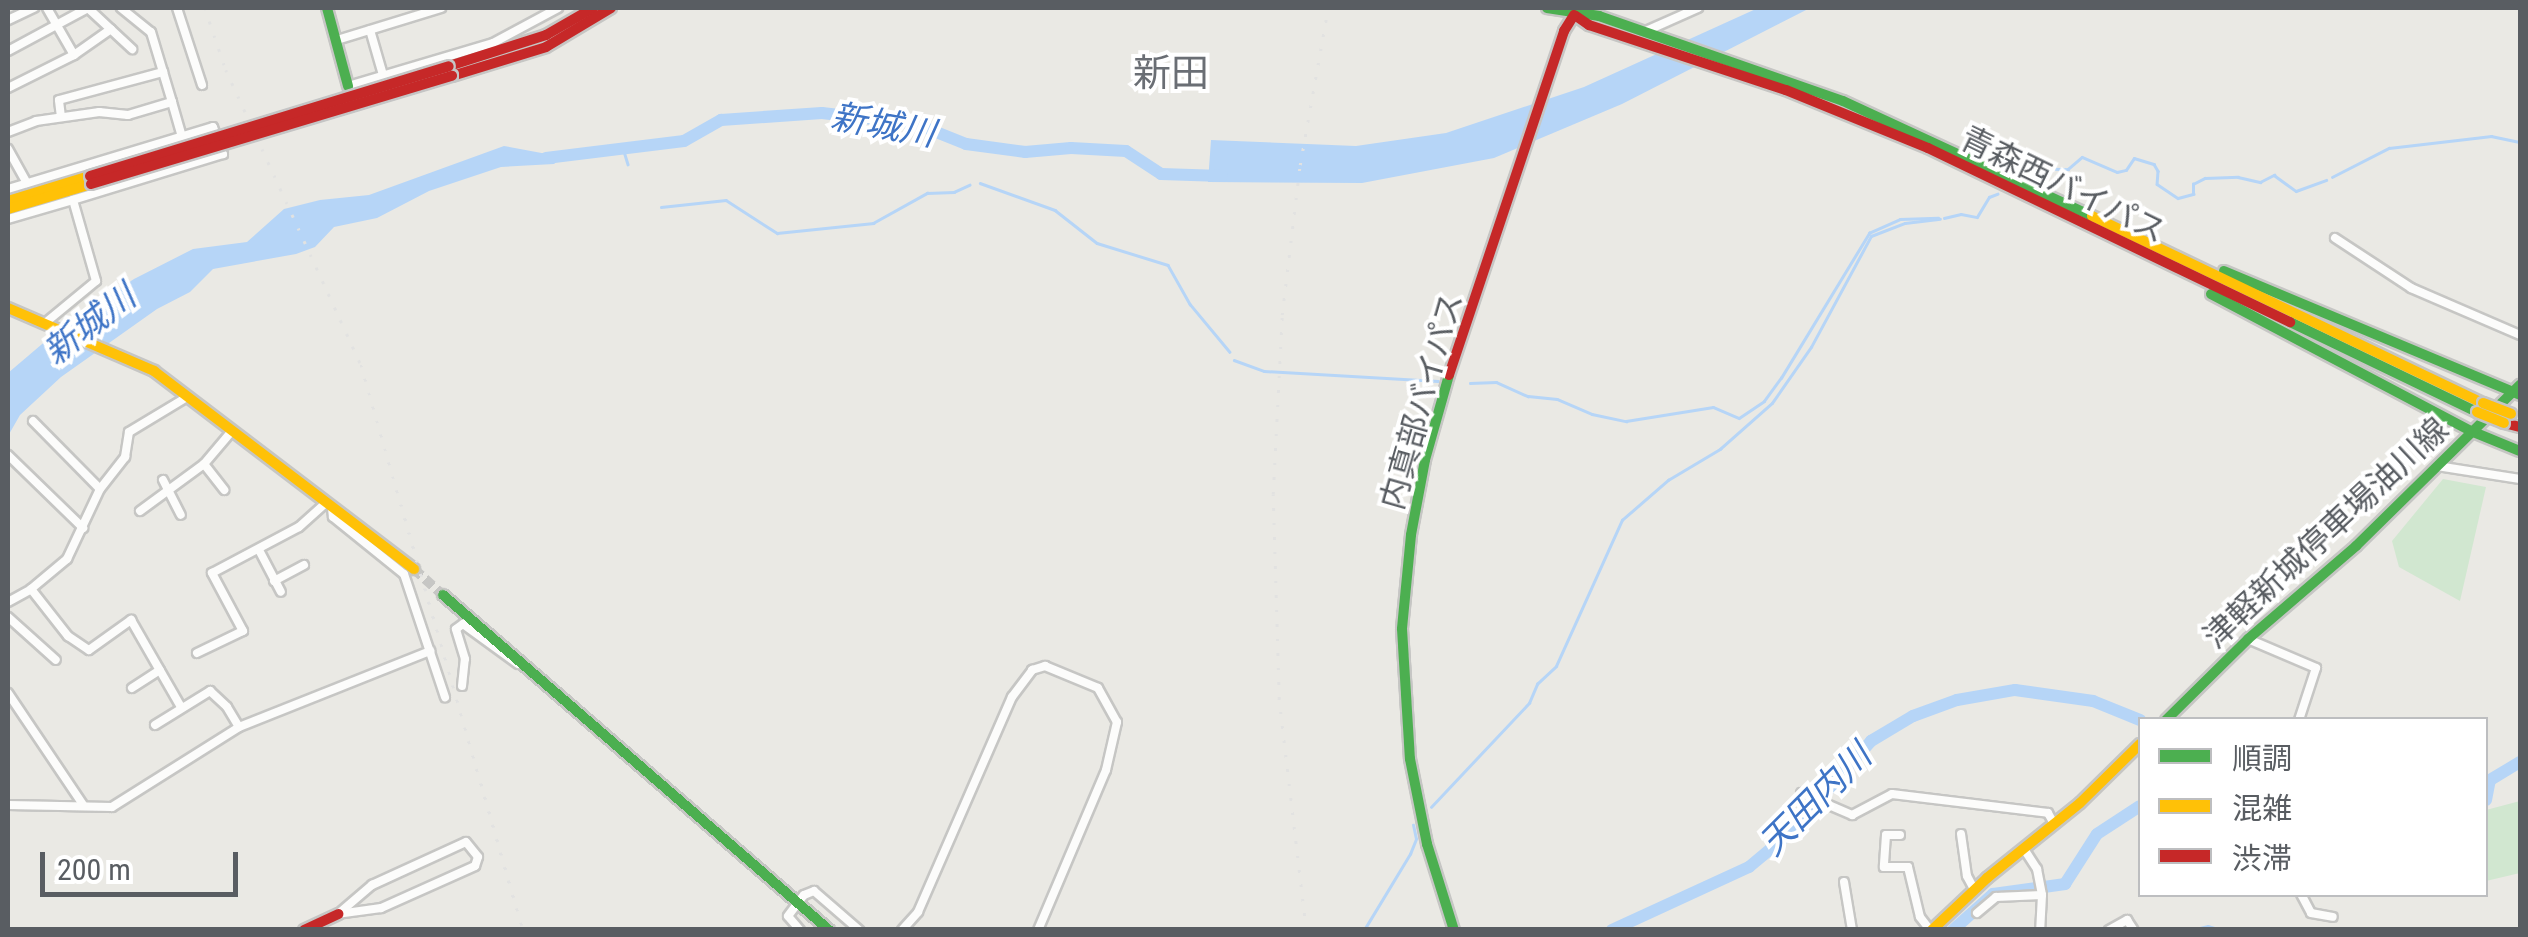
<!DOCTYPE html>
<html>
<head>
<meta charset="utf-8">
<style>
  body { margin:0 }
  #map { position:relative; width:2528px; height:937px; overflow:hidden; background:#eae9e4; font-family:"Roboto Condensed","Noto Sans JP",sans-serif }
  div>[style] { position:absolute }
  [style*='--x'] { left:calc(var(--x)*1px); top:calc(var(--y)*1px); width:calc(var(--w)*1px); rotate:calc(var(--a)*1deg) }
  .green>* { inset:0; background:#d1e7d0 }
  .water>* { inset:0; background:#b6d5f7 }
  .stream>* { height:2.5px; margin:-1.25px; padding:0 1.25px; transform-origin:1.25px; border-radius:1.25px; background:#b6d5f7 }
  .river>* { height:12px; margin:-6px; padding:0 6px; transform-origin:6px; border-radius:6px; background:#b6d5f7 }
  .secondary-tunnel>* { height:10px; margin-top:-5px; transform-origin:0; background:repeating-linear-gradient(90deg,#c6c6c4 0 10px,transparent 0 15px) }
  .roads { filter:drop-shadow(2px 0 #c6c6c4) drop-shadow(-2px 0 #c6c6c4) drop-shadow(0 2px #c6c6c4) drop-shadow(0 -2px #c6c6c4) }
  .street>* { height:8px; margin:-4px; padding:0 4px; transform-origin:4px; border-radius:4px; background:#fcfcfb }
  .fast>* { height:10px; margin:-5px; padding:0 5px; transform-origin:5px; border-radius:5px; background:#4caf50 }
  .slow>* { height:10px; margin:-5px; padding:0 5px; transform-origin:5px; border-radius:5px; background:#ffc107 }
  .jam>* { height:10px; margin:-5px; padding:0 5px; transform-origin:5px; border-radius:5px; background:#c62828 }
  .rail>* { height:2.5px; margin-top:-1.25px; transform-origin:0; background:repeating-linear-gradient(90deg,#e2e2e1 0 2.5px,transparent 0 14.5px) }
  .bridges { filter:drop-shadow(2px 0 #c5c5c5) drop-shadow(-2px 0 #c5c5c5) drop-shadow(0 2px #c5c5c5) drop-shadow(0 -2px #c5c5c5) }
  .slow-bridge>* { height:10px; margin:-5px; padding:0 5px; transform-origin:5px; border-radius:5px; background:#ffc107 }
  .jam-bridge>* { height:10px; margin:-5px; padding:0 5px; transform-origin:5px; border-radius:5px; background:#c62828 }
  span { translate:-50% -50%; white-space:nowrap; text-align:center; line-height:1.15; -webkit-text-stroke:8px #fff; paint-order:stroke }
  .street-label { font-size:32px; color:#595d62 }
  .water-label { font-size:35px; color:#3e74c6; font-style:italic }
  .quarter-label { font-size:38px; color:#6a6e74 }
  .frame { position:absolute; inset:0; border:10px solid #595d62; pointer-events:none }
  .legend { position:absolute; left:2138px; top:717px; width:350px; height:180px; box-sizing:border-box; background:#fff; border:2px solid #bdbec0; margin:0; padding:12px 18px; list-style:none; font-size:30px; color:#595d62 }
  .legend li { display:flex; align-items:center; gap:20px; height:50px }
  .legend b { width:50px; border:2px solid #bdbec0 }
  .scale { position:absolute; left:40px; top:852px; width:198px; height:45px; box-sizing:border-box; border:5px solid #595d62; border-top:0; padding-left:12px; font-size:30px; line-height:35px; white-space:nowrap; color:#595d62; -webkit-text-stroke:8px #fff; paint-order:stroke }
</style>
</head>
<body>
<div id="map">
  <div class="green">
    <i style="clip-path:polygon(2443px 479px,2486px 487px,2460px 601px,2399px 567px,2392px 541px)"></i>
    <i style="clip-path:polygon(2520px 801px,2520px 873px,2486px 881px,2486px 810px)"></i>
  </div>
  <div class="water">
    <i style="clip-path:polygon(1758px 8px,1810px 8px,1622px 104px,1494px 158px,1362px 183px,1208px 182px,1211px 140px,1356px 146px,1446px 133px,1584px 87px)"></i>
    <i style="clip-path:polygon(504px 146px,563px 157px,554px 164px,501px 167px,429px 191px,377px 218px,334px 227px,315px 247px,296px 254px,213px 269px,190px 292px,157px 309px,61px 377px,20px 415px,8px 436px,8px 373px,68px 322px,134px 279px,193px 249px,247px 242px,284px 209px,320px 200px,369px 195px)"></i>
  </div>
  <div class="stream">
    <i style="--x:623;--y:148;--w:17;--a:73"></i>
    <i style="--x:2027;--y:173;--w:8;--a:-40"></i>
    <i style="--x:2033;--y:168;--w:35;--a:2"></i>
    <i style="--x:2068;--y:169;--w:18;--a:-41"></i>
    <i style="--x:2082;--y:157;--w:38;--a:23"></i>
    <i style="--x:2117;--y:172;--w:9;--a:-13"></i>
    <i style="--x:2126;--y:170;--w:14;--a:-56"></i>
    <i style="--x:2134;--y:158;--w:21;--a:17"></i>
    <i style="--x:2154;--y:164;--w:8;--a:60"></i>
    <i style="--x:2158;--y:171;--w:13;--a:94"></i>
    <i style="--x:2157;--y:184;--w:25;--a:34"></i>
    <i style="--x:2178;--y:198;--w:16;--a:-15"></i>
    <i style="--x:2193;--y:194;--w:10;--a:-90"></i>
    <i style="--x:2193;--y:184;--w:13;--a:-27"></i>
    <i style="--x:2205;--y:178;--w:33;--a:-2"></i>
    <i style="--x:2238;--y:177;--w:23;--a:13"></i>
    <i style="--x:2260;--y:182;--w:16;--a:-27"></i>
    <i style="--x:2274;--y:175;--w:27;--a:36"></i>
    <i style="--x:2296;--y:191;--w:32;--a:-20"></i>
    <i style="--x:2332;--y:177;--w:64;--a:-27"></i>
    <i style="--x:2389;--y:148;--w:103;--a:-6.7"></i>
    <i style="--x:2491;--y:136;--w:30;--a:12"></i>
    <i style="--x:980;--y:183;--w:80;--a:19.8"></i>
    <i style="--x:1055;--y:210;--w:53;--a:38.2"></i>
    <i style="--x:1097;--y:243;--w:74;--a:17.2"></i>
    <i style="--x:1168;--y:265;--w:45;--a:60.6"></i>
    <i style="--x:1190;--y:304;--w:62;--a:50.2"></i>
    <i style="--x:661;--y:207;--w:65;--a:-6.1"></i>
    <i style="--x:726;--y:200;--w:61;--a:32.9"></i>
    <i style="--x:777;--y:233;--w:97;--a:-5.9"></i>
    <i style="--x:873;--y:223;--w:62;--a:-29.1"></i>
    <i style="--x:927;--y:193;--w:27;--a:-2"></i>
    <i style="--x:954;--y:192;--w:17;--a:-25"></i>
    <i style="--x:1944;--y:218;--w:17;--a:-13"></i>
    <i style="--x:1961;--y:214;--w:16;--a:11"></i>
    <i style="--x:1977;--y:217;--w:23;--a:-59"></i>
    <i style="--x:1989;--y:197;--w:9;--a:-21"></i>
    <i style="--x:1234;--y:360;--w:32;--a:20"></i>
    <i style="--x:1264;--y:371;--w:174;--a:3.3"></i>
    <i style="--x:1470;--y:383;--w:26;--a:-2"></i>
    <i style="--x:1496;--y:382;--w:35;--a:24"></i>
    <i style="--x:1528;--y:396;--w:29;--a:6"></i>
    <i style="--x:1557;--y:399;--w:38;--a:23"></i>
    <i style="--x:1592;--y:414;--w:35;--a:12"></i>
    <i style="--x:1626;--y:421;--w:88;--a:-9.1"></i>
    <i style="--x:1713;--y:407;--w:28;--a:23"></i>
    <i style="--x:1739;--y:418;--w:30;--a:-34"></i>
    <i style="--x:1764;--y:401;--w:29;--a:-54"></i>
    <i style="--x:1781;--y:378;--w:170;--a:-58.7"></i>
    <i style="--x:1869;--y:233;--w:34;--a:-24"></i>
    <i style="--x:1900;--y:219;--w:38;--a:-2"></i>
    <i style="--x:1431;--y:807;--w:143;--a:-46.7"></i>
    <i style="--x:1529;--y:703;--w:21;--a:-67"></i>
    <i style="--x:1537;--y:684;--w:26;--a:-43"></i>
    <i style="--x:1556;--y:666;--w:160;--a:-65.7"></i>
    <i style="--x:1622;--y:520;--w:61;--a:-41"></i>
    <i style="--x:1668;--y:480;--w:61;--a:-30.8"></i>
    <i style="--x:1720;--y:449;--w:69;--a:-41.5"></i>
    <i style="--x:1772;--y:403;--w:68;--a:-55.1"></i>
    <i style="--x:1811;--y:347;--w:126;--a:-61.6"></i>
    <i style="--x:1871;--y:236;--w:36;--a:-21"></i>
    <i style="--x:1905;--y:223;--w:35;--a:-7"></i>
    <i style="--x:1364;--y:930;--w:89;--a:-58.8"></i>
    <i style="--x:1410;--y:854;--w:16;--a:-68"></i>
    <i style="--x:1416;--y:839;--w:14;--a:-102"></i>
    <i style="--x:2192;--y:930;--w:16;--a:-14"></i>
    <i style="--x:2208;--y:926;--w:14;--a:17"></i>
  </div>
  <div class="river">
    <i style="--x:546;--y:158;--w:139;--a:-7"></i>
    <i style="--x:684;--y:141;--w:43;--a:-29.6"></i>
    <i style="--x:721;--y:120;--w:101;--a:-4"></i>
    <i style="--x:822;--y:113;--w:95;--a:6.7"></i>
    <i style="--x:916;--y:124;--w:54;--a:21.8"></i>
    <i style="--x:966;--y:144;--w:60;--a:7.7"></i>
    <i style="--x:1025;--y:152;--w:46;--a:-5"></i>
    <i style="--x:1071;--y:148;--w:55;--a:3.1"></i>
    <i style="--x:1126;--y:151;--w:42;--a:33.3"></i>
    <i style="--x:1161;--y:174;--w:61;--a:1.9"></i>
    <i style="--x:2486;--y:800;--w:20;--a:-79"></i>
    <i style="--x:2490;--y:780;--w:35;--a:-31"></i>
    <i style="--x:1612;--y:930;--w:151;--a:-24.7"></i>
    <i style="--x:1749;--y:867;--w:56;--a:-39.9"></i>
    <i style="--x:1792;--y:831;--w:120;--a:-48.7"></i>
    <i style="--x:1871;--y:741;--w:49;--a:-30.8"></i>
    <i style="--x:1913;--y:716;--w:47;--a:-20"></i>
    <i style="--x:1957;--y:700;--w:59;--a:-9.8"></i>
    <i style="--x:2015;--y:690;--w:79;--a:8"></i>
    <i style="--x:2093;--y:701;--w:51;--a:22"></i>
    <i style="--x:1953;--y:930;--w:54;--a:-42"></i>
    <i style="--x:1993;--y:894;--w:73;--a:-7.9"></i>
    <i style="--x:2065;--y:884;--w:59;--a:-57.4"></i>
    <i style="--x:2097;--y:834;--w:51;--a:-33.1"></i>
  </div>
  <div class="secondary-tunnel">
    <i style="--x:414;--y:569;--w:39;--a:42"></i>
  </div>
  <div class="roads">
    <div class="street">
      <i style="--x:121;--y:8;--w:38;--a:39"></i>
      <i style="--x:151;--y:32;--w:73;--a:73.3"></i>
      <i style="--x:177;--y:8;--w:81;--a:72"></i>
      <i style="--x:89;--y:9;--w:59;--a:42.9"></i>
      <i style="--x:8;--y:20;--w:29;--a:-25"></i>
      <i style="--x:370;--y:30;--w:47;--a:73.9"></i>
      <i style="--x:1646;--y:31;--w:57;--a:-23.9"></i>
      <i style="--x:337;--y:40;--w:109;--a:-17.1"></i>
      <i style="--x:8;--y:51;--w:91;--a:-28.3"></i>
      <i style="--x:74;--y:55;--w:45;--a:-35.1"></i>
      <i style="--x:348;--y:86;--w:151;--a:-16.5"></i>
      <i style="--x:493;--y:43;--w:74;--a:-28.3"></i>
      <i style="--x:8;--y:88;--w:74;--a:-26.6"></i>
      <i style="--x:74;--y:55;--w:54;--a:-119.9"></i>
      <i style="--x:61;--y:117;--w:17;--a:-97"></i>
      <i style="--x:59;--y:100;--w:108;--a:-15.1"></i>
      <i style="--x:8;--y:132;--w:30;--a:-21"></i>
      <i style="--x:36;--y:121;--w:64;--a:-8.1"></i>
      <i style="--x:99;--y:112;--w:29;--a:6"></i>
      <i style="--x:128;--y:115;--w:46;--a:-16.5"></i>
      <i style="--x:172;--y:102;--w:37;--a:74"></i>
      <i style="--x:8;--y:149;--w:39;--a:61"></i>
      <i style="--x:8;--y:189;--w:214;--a:-16.8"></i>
      <i style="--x:213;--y:127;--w:29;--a:70"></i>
      <i style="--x:223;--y:154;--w:157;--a:163"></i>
      <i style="--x:8;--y:219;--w:68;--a:-16.3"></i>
      <i style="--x:73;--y:200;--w:84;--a:74.1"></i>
      <i style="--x:96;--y:281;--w:66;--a:140.5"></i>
      <i style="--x:2335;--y:238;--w:91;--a:33.3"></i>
      <i style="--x:2411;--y:288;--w:119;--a:23.3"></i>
      <i style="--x:33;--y:421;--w:95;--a:45.4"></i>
      <i style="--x:8;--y:455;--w:105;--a:44.2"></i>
      <i style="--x:204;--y:464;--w:33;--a:52"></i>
      <i style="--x:2437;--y:466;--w:84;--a:8.9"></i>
      <i style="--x:163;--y:480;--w:39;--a:63"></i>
      <i style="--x:332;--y:508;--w:9;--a:84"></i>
      <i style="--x:333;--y:517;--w:91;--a:38.8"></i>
      <i style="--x:404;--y:574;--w:130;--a:71.6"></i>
      <i style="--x:140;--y:511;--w:79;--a:-36.3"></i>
      <i style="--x:204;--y:464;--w:43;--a:-49.7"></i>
      <i style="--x:259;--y:550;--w:47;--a:62.4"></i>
      <i style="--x:274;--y:581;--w:34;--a:-28"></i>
      <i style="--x:31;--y:589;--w:60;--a:51.8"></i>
      <i style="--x:68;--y:636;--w:25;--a:34"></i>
      <i style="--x:89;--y:650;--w:52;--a:-35.5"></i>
      <i style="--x:131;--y:620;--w:100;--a:60.1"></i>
      <i style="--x:8;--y:602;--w:26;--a:-29"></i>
      <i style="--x:31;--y:589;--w:47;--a:-39.8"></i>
      <i style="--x:67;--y:559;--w:77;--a:-64.8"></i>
      <i style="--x:100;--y:489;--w:41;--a:-52"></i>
      <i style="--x:125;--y:457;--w:25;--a:-81"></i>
      <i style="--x:129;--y:432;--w:68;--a:-31.1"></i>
      <i style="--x:8;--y:617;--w:64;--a:41.9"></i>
      <i style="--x:2248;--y:639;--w:74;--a:23.1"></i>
      <i style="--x:2316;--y:668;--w:55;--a:108.1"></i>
      <i style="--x:197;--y:653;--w:51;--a:-25.6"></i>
      <i style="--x:243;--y:631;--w:66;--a:-118.1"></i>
      <i style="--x:212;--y:573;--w:98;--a:-27.9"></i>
      <i style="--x:299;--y:527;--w:36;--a:-42"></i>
      <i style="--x:462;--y:686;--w:27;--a:-84"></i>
      <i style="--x:465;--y:659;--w:31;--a:-107"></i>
      <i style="--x:456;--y:629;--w:9;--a:-36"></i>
      <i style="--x:463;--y:624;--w:68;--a:36"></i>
      <i style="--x:132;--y:688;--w:33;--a:-33"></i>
      <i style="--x:8;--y:693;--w:136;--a:56.1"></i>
      <i style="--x:155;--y:725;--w:65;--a:-31.7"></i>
      <i style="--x:210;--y:691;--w:23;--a:43"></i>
      <i style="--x:227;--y:707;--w:23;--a:59"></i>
      <i style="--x:1801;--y:793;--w:56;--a:23.3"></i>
      <i style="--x:1852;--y:815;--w:45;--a:-27.7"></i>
      <i style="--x:1892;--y:794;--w:157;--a:6.9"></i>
      <i style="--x:2048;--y:813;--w:13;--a:61"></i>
      <i style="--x:8;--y:805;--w:104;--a:1.1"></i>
      <i style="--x:112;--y:807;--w:150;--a:-32.2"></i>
      <i style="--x:239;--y:727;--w:206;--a:-21.7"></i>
      <i style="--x:1961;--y:834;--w:42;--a:81.9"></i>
      <i style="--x:1967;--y:876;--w:15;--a:62"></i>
      <i style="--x:1900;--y:835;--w:14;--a:180"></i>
      <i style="--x:1886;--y:835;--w:32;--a:94"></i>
      <i style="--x:1884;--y:867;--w:24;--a:0"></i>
      <i style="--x:1908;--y:867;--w:51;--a:76.5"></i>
      <i style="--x:1920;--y:917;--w:16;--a:52"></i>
      <i style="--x:466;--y:842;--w:19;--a:51"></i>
      <i style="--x:478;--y:857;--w:9;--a:108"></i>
      <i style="--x:475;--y:866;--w:103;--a:155.9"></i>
      <i style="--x:381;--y:908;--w:43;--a:172.1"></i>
      <i style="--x:338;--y:914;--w:45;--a:-40.5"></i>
      <i style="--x:372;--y:885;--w:103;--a:-24.6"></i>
      <i style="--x:2024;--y:849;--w:24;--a:57"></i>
      <i style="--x:2037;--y:869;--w:26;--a:79"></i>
      <i style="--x:1844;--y:882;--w:49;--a:80.5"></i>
      <i style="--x:2301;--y:894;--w:21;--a:62"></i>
      <i style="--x:2311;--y:913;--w:22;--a:10"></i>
      <i style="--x:1977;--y:913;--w:25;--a:-40"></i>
      <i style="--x:1996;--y:897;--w:46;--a:-2.5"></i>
      <i style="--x:2042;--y:895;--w:35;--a:93"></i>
      <i style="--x:800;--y:930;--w:18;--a:-131"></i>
      <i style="--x:788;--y:916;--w:26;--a:-53"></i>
      <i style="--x:804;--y:895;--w:11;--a:-22"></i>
      <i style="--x:814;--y:891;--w:60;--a:40.9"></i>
      <i style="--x:902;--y:930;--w:24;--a:-48"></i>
      <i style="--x:918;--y:912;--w:235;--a:-66.4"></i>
      <i style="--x:1012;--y:697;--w:34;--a:-53"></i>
      <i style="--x:1032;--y:670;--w:14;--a:-17"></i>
      <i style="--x:1045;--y:666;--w:57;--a:22.5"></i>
      <i style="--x:1098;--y:688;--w:39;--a:61"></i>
      <i style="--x:1117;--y:722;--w:49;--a:102.9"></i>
      <i style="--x:1106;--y:770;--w:174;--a:113"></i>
      <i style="--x:2109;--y:930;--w:21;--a:-29"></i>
      <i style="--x:2127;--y:920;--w:11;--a:56"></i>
    </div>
    <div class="fast">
      <i style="--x:327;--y:8;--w:81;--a:74.9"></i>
      <i style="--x:1547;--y:8;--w:53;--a:8.7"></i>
      <i style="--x:1599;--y:16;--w:258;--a:19.2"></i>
      <i style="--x:1843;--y:101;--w:274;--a:24.8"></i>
      <i style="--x:2224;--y:271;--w:321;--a:22.7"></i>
      <i style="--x:2211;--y:294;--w:294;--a:27.8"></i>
      <i style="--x:2471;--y:431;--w:53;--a:22.2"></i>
      <i style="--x:2290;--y:322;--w:208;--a:25.7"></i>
      <i style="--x:1449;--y:375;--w:88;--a:105.8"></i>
      <i style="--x:1425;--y:460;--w:76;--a:100.6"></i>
      <i style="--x:1411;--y:535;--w:94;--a:95.5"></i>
      <i style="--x:1402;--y:629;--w:130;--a:86.5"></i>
      <i style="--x:1410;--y:759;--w:87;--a:78.7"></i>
      <i style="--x:1427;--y:844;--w:90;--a:72.6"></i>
      <i style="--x:443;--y:595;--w:511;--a:40.95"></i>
      <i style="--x:2166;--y:720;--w:115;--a:-44.6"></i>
      <i style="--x:2248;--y:639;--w:143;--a:-40.7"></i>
      <i style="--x:2356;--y:546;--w:230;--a:-44.5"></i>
    </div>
    <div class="slow">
      <i style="--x:8;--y:201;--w:86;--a:-17"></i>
      <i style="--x:8;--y:209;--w:87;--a:-16.8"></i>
      <i style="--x:2092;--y:216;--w:433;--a:25.6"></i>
      <i style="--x:8;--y:308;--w:159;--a:23.3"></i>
      <i style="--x:154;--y:371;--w:327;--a:37.3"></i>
      <i style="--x:1932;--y:930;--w:76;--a:-43.4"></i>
      <i style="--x:1987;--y:878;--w:119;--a:-38.9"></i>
      <i style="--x:2080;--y:803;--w:84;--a:-44.5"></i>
    </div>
    <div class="jam">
      <i style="--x:1576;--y:16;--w:16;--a:35"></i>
      <i style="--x:1589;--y:25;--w:207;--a:18.3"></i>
      <i style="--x:1786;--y:90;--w:153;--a:22.2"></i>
      <i style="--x:1928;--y:148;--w:402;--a:25.7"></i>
      <i style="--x:449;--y:66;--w:102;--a:-17.7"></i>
      <i style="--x:546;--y:35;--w:54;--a:-29.9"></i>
      <i style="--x:452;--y:76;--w:98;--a:-17.1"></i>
      <i style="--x:546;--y:47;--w:76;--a:-31"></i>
      <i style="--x:1449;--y:375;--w:363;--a:-71.5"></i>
      <i style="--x:1564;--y:31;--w:19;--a:-58"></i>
      <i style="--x:2504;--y:423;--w:16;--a:14"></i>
      <i style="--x:304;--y:930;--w:38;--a:-25"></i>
    </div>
  </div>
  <div class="rail">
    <i style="--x:205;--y:8;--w:65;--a:71.3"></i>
    <i style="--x:226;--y:70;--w:324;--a:65.4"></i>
    <i style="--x:361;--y:365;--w:588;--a:74"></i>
    <i style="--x:1306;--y:930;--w:233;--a:-96.7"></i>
    <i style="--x:1279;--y:699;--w:205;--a:-91.7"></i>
    <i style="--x:1273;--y:494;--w:179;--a:-87.1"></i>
    <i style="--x:1282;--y:315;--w:151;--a:-83.2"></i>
    <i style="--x:1300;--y:165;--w:159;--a:-79.9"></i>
  </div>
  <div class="bridges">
    <div class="slow-bridge">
      <i style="--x:2483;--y:403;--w:30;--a:21"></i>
      <i style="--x:2477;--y:412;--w:29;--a:22"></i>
    </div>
    <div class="jam-bridge">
      <i style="--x:90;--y:176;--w:375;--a:-17"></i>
      <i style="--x:91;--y:184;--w:377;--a:-16.7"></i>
    </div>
  </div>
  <div class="street-label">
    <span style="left:2063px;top:185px;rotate:26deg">青森西バイパス</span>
    <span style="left:1422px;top:401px;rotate:-74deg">内真部バイパス</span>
    <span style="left:2326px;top:533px;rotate:-43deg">津軽新城停車場油川線</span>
  </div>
  <div class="water-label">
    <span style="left:883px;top:126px;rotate:10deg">新城川</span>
    <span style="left:90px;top:325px;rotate:-38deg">新城川</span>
    <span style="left:1816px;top:800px;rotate:-45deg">天田内川</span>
  </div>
  <div class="quarter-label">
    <span style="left:1171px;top:74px">新田</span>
  </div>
  <div class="frame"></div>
  <ul class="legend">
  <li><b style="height:12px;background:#4caf50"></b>順調</li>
  <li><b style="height:12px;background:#ffc107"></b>混雑</li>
  <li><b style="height:12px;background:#c62828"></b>渋滞</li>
  </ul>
  <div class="scale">200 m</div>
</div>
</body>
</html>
